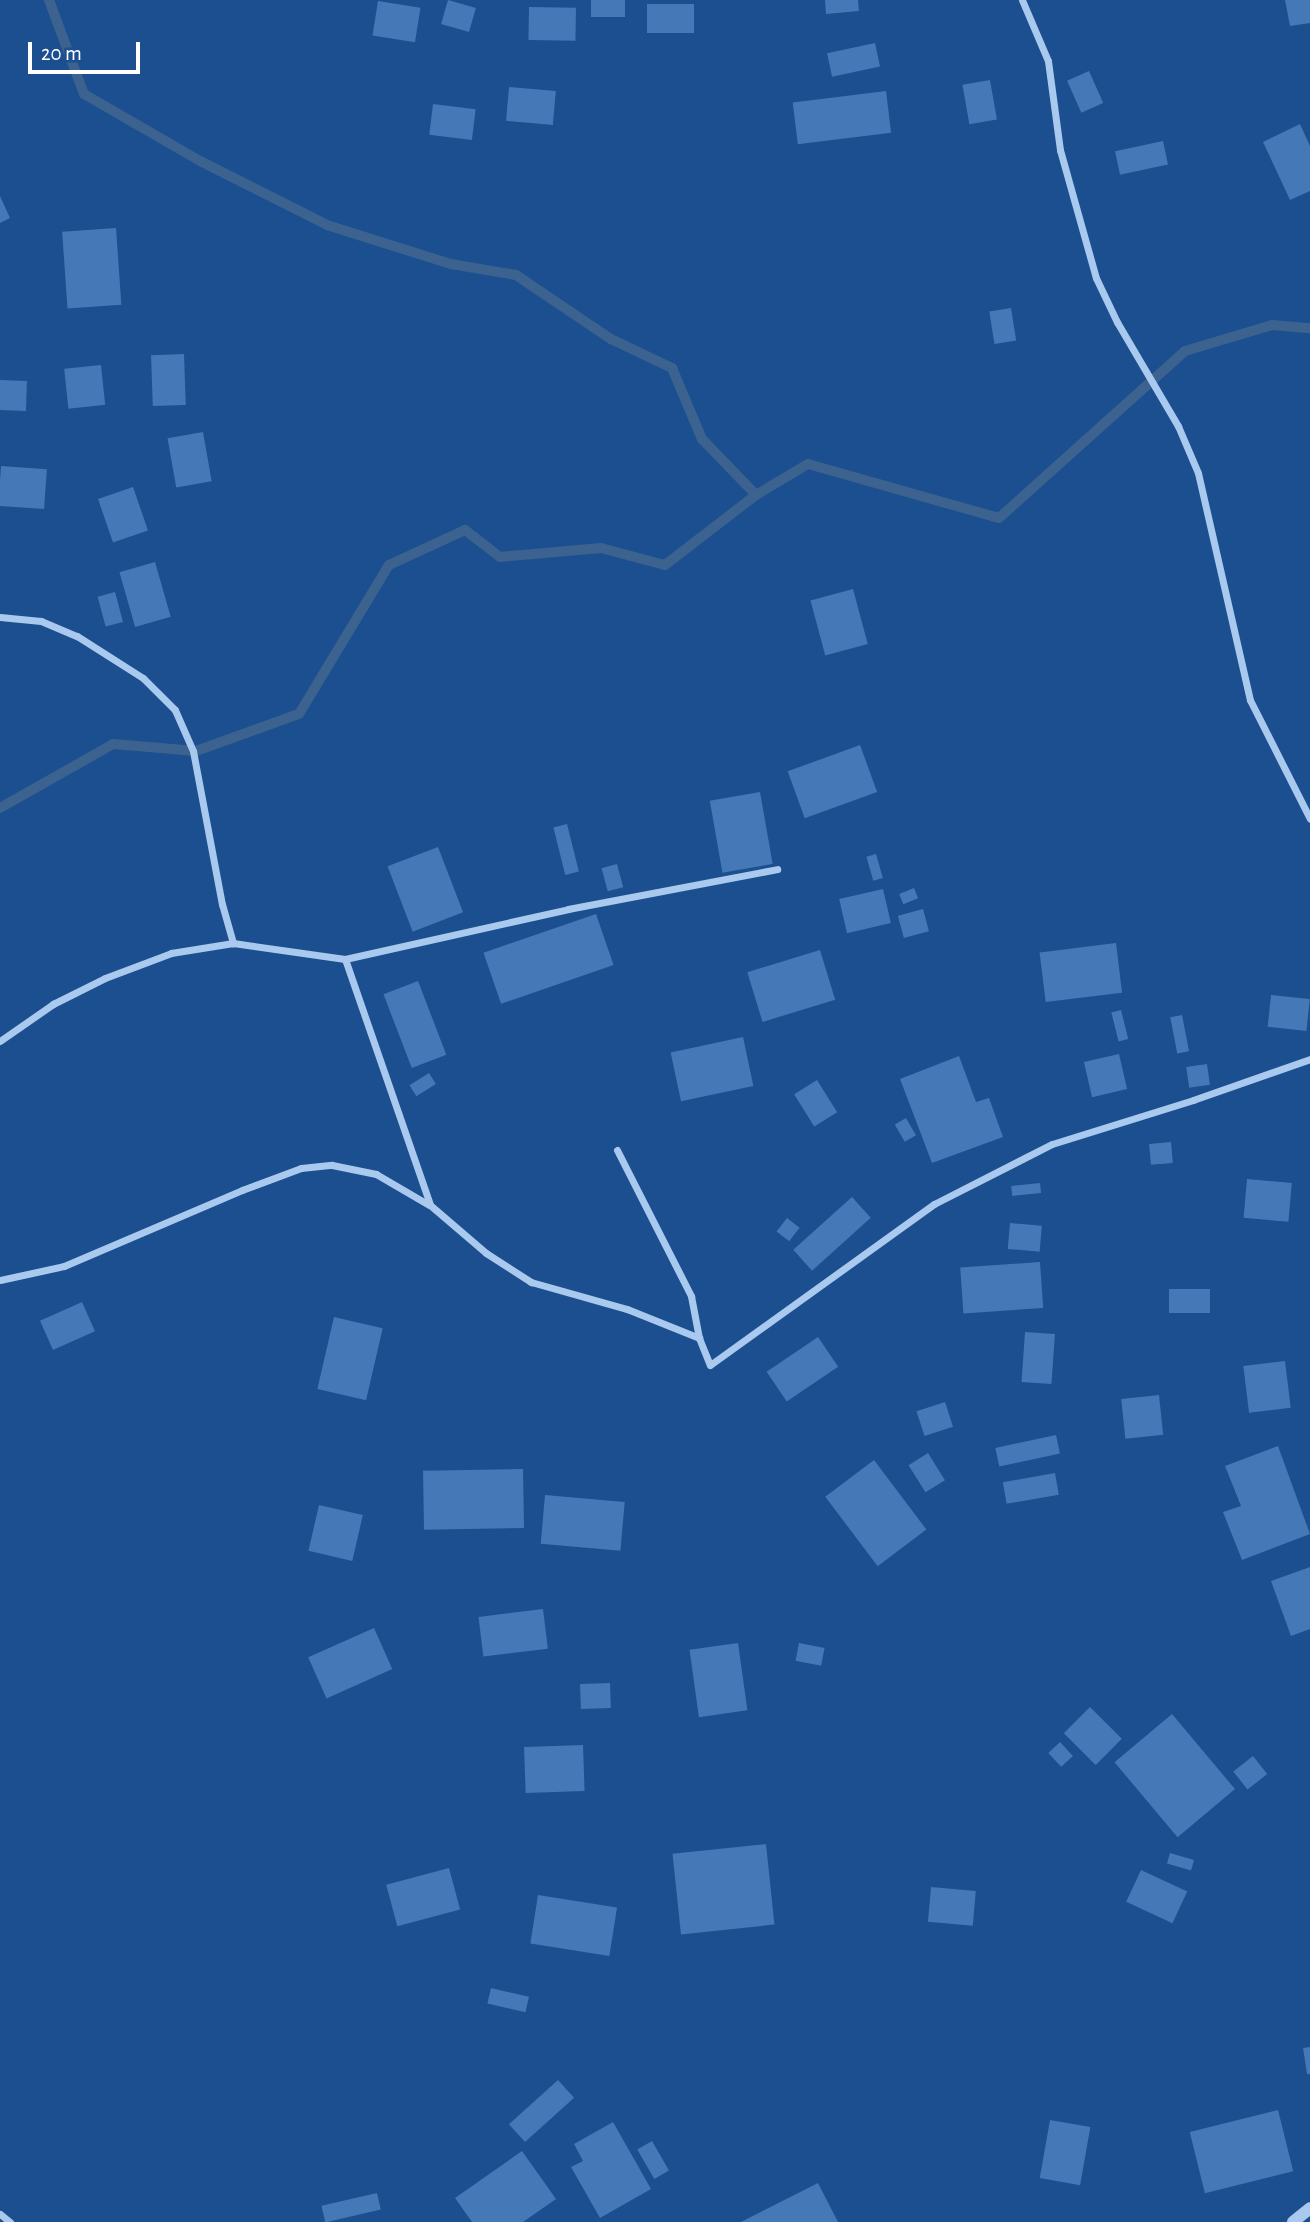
<!DOCTYPE html>
<html>
<head>
<meta charset="utf-8">
<style>
  body { margin:0 }
  #map { position:relative; width:1310px; height:2222px; overflow:hidden; background:#1b4f8f; font-family:"Alegreya Sans",sans-serif }
  div>[style] { position:absolute }
  [style*='--x'] { left:calc(var(--x)*1px); top:calc(var(--y)*1px); width:calc(var(--w)*1px); rotate:calc(var(--a)*1deg) }
  .stream>* { height:10px; margin:-5px; padding:0 5px; transform-origin:5px; border-radius:5px; background:#3c6290 }
  .building>* { inset:0; background:#4478b7; transform-origin:0 0 }
  .minor>* { height:7px; margin:-3.5px; padding:0 3.5px; transform-origin:3.5px; border-radius:3.5px; background:#a9c9ee }
  .tertiary>* { height:12px; margin:-6px; padding:0 6px; transform-origin:6px; border-radius:6px; background:#a9c9ee }
  span { translate:-50% -50%; white-space:nowrap; text-align:center; line-height:1.15; -webkit-text-stroke:7px #1b4f8f; paint-order:stroke }
  .scale { position:absolute; left:28px; top:42px; width:112px; height:32px; box-sizing:border-box; border:4px solid #fff; border-top:0; padding-left:9px; font-size:21px; line-height:24px; white-space:nowrap; color:#fff; -webkit-text-stroke:5px #1b4f8f; paint-order:stroke }
</style>
</head>
<body>
<div id="map">
  <div class="stream">
    <i style="--x:49;--y:0;--w:100;--a:69.6"></i>
    <i style="--x:84;--y:94;--w:136;--a:30"></i>
    <i style="--x:202;--y:162;--w:140;--a:26.7"></i>
    <i style="--x:327;--y:225;--w:130;--a:17.5"></i>
    <i style="--x:451;--y:264;--w:66;--a:9.6"></i>
    <i style="--x:516;--y:275;--w:115;--a:34"></i>
    <i style="--x:611;--y:339;--w:68;--a:25.4"></i>
    <i style="--x:672;--y:368;--w:77;--a:67.1"></i>
    <i style="--x:702;--y:439;--w:78;--a:46"></i>
    <i style="--x:0;--y:808;--w:130;--a:-29.5"></i>
    <i style="--x:113;--y:744;--w:83;--a:4.8"></i>
    <i style="--x:196;--y:751;--w:109;--a:-19.8"></i>
    <i style="--x:299;--y:714;--w:174;--a:-58.9"></i>
    <i style="--x:389;--y:565;--w:84;--a:-24.7"></i>
    <i style="--x:465;--y:530;--w:44;--a:37.6"></i>
    <i style="--x:500;--y:557;--w:101;--a:-5.1"></i>
    <i style="--x:601;--y:548;--w:66;--a:14.9"></i>
    <i style="--x:665;--y:565;--w:115;--a:-37.6"></i>
    <i style="--x:756;--y:495;--w:61;--a:-30.8"></i>
    <i style="--x:808;--y:464;--w:198;--a:15.8"></i>
    <i style="--x:999;--y:518;--w:250;--a:-41.9"></i>
    <i style="--x:1185;--y:351;--w:91;--a:-16.6"></i>
    <i style="--x:1272;--y:325;--w:38;--a:5"></i>
  </div>
  <div class="building">
    <i style="left:448px;top:0;width:29px;height:25px;rotate:16deg"></i>
    <i style="left:591px;top:0;width:34px;height:17px"></i>
    <i style="clip-path:polygon(825px 0,858px 0,859px 11px,826px 14px)"></i>
    <i style="clip-path:polygon(1285px 0,1310px 0,1310px 23px,1290px 26px)"></i>
    <i style="left:378px;top:1px;width:43px;height:35px;rotate:9deg"></i>
    <i style="left:647px;top:4px;width:47px;height:29px"></i>
    <i style="left:529px;top:7px;width:47px;height:33px;rotate:1deg"></i>
    <i style="left:875px;top:43px;width:24px;height:49px;rotate:78deg"></i>
    <i style="left:1089px;top:71px;width:35px;height:24px;rotate:66deg"></i>
    <i style="left:990px;top:80px;width:40px;height:28px;rotate:80deg"></i>
    <i style="left:509px;top:87px;width:47px;height:34px;rotate:5deg"></i>
    <i style="left:886px;top:91px;width:42px;height:94px;rotate:83deg"></i>
    <i style="left:433px;top:104px;width:43px;height:31px;rotate:7deg"></i>
    <i style="clip-path:polygon(1300px 124px,1310px 146px,1310px 191px,1290px 200px,1263px 142px)"></i>
    <i style="left:1163px;top:141px;width:24px;height:49px;rotate:78deg"></i>
    <i style="clip-path:polygon(0 196px,10px 218px,0 223px)"></i>
    <i style="left:116px;top:228px;width:77px;height:54px;rotate:86deg"></i>
    <i style="left:1011px;top:308px;width:33px;height:22px;rotate:81deg"></i>
    <i style="left:184px;top:354px;width:51px;height:33px;rotate:88deg"></i>
    <i style="left:101px;top:365px;width:40px;height:37px;rotate:84deg"></i>
    <i style="left:0;top:380px;width:27px;height:30px;rotate:2deg"></i>
    <i style="left:203px;top:432px;width:50px;height:36px;rotate:80deg"></i>
    <i style="left:1px;top:466px;width:46px;height:40px;rotate:4deg"></i>
    <i style="left:133px;top:487px;width:46px;height:37px;rotate:71deg"></i>
    <i style="left:155px;top:562px;width:57px;height:37px;rotate:74deg"></i>
    <i style="left:853px;top:589px;width:57px;height:44px;rotate:75deg"></i>
    <i style="left:115px;top:592px;width:31px;height:18px;rotate:75deg"></i>
    <i style="left:860px;top:745px;width:50px;height:77px;rotate:70deg"></i>
    <i style="left:760px;top:792px;width:73px;height:51px;rotate:80deg"></i>
    <i style="left:567px;top:824px;width:49px;height:14px;rotate:76deg"></i>
    <i style="left:438px;top:847px;width:70px;height:54px;rotate:69deg"></i>
    <i style="left:876px;top:854px;width:25px;height:10px;rotate:74deg"></i>
    <i style="left:617px;top:864px;width:24px;height:16px;rotate:75deg"></i>
    <i style="left:914px;top:888px;width:11px;height:16px;rotate:68deg"></i>
    <i style="left:883px;top:889px;width:35px;height:45px;rotate:77deg"></i>
    <i style="left:923px;top:909px;width:23px;height:26px;rotate:75deg"></i>
    <i style="left:596px;top:914px;width:54px;height:119px;rotate:71deg"></i>
    <i style="left:1116px;top:943px;width:50px;height:77px;rotate:83deg"></i>
    <i style="left:820px;top:950px;width:52px;height:76px;rotate:73deg"></i>
    <i style="left:418px;top:981px;width:79px;height:37px;rotate:69deg"></i>
    <i style="left:1271px;top:995px;width:39px;height:32px;rotate:6deg"></i>
    <i style="left:1121px;top:1010px;width:30px;height:10px;rotate:76deg"></i>
    <i style="left:1182px;top:1015px;width:37px;height:12px;rotate:79deg"></i>
    <i style="left:743px;top:1037px;width:50px;height:74px;rotate:78deg"></i>
    <i style="left:1119px;top:1054px;width:36px;height:36px;rotate:77deg"></i>
    <i style="clip-path:polygon(959px 1056px,976px 1102px,989px 1098px,1003px 1137px,932px 1163px,900px 1079px)"></i>
    <i style="left:1207px;top:1064px;width:21px;height:21px;rotate:82deg"></i>
    <i style="left:429px;top:1073px;width:13px;height:23px;rotate:58deg"></i>
    <i style="left:817px;top:1080px;width:38px;height:27px;rotate:58deg"></i>
    <i style="left:906px;top:1118px;width:20px;height:13px;rotate:60deg"></i>
    <i style="left:1171px;top:1142px;width:21px;height:22px;rotate:85deg"></i>
    <i style="left:1247px;top:1179px;width:45px;height:39px;rotate:5deg"></i>
    <i style="left:1040px;top:1183px;width:10px;height:29px;rotate:84deg"></i>
    <i style="left:852px;top:1197px;width:28px;height:79px;rotate:48deg"></i>
    <i style="left:787px;top:1218px;width:16px;height:17px;rotate:38deg"></i>
    <i style="left:1010px;top:1223px;width:32px;height:26px;rotate:5deg"></i>
    <i style="left:1040px;top:1262px;width:46px;height:80px;rotate:86deg"></i>
    <i style="left:1169px;top:1289px;width:41px;height:24px"></i>
    <i style="left:82px;top:1302px;width:32px;height:46px;rotate:66deg"></i>
    <i style="left:334px;top:1317px;width:50px;height:74px;rotate:13deg"></i>
    <i style="left:1025px;top:1332px;width:30px;height:50px;rotate:4deg"></i>
    <i style="left:818px;top:1337px;width:36px;height:62px;rotate:56deg"></i>
    <i style="left:1285px;top:1361px;width:47px;height:42px;rotate:83deg"></i>
    <i style="left:1159px;top:1395px;width:40px;height:38px;rotate:84deg"></i>
    <i style="left:945px;top:1402px;width:26px;height:30px;rotate:72deg"></i>
    <i style="left:1056px;top:1435px;width:19px;height:62px;rotate:78deg"></i>
    <i style="clip-path:polygon(1278px 1446px,1310px 1534px,1242px 1560px,1223px 1512px,1241px 1506px,1225px 1466px)"></i>
    <i style="left:928px;top:1453px;width:32px;height:23px;rotate:58deg"></i>
    <i style="left:874px;top:1460px;width:87px;height:61px;rotate:53deg"></i>
    <i style="left:523px;top:1469px;width:59px;height:100px;rotate:89deg"></i>
    <i style="left:1055px;top:1473px;width:22px;height:53px;rotate:80deg"></i>
    <i style="left:545px;top:1495px;width:80px;height:49px;rotate:5deg"></i>
    <i style="left:319px;top:1505px;width:45px;height:47px;rotate:13deg"></i>
    <i style="clip-path:polygon(1310px 1567px,1310px 1629px,1291px 1636px,1271px 1581px)"></i>
    <i style="left:543px;top:1609px;width:40px;height:65px;rotate:83deg"></i>
    <i style="left:374px;top:1628px;width:45px;height:72px;rotate:66deg"></i>
    <i style="left:738px;top:1643px;width:68px;height:49px;rotate:82deg"></i>
    <i style="left:799px;top:1643px;width:26px;height:18px;rotate:11deg"></i>
    <i style="left:610px;top:1683px;width:25px;height:30px;rotate:88deg"></i>
    <i style="left:1090px;top:1707px;width:45px;height:37px;rotate:45deg"></i>
    <i style="left:1172px;top:1714px;width:98px;height:75px;rotate:50deg"></i>
    <i style="left:1060px;top:1742px;width:19px;height:16px;rotate:47deg"></i>
    <i style="left:583px;top:1745px;width:46px;height:59px;rotate:88deg"></i>
    <i style="left:1253px;top:1756px;width:23px;height:25px;rotate:52deg"></i>
    <i style="left:766px;top:1844px;width:81px;height:94px;rotate:84deg"></i>
    <i style="left:1170px;top:1853px;width:25px;height:11px;rotate:16deg"></i>
    <i style="left:449px;top:1868px;width:43px;height:65px;rotate:75deg"></i>
    <i style="left:1141px;top:1870px;width:51px;height:35px;rotate:25deg"></i>
    <i style="left:931px;top:1887px;width:45px;height:35px;rotate:5deg"></i>
    <i style="left:538px;top:1895px;width:80px;height:49px;rotate:9deg"></i>
    <i style="left:491px;top:1988px;width:39px;height:16px;rotate:13deg"></i>
    <i style="clip-path:polygon(1310px 2047px,1310px 2074px,1307px 2074px,1303px 2048px)"></i>
    <i style="left:558px;top:2080px;width:24px;height:66px;rotate:48deg"></i>
    <i style="left:1278px;top:2110px;width:63px;height:91px;rotate:76deg"></i>
    <i style="left:1050px;top:2120px;width:41px;height:59px;rotate:10deg"></i>
    <i style="clip-path:polygon(613px 2122px,651px 2189px,600px 2218px,571px 2167px,583px 2161px,574px 2144px)"></i>
    <i style="left:652px;top:2141px;width:34px;height:17px;rotate:60deg"></i>
    <i style="clip-path:polygon(522px 2151px,556px 2199px,523px 2222px,472px 2222px,455px 2198px)"></i>
    <i style="clip-path:polygon(818px 2183px,838px 2222px,741px 2222px)"></i>
    <i style="left:377px;top:2193px;width:17px;height:57px;rotate:77deg"></i>
  </div>
  <div class="minor">
    <i style="--x:1022;--y:0;--w:66;--a:66.9"></i>
    <i style="--x:1048;--y:61;--w:90;--a:82.3"></i>
    <i style="--x:1060;--y:150;--w:133;--a:74.3"></i>
    <i style="--x:1096;--y:278;--w:49;--a:64.5"></i>
    <i style="--x:1117;--y:322;--w:121;--a:59.6"></i>
    <i style="--x:1178;--y:426;--w:51;--a:66.9"></i>
    <i style="--x:1198;--y:473;--w:233;--a:77.1"></i>
    <i style="--x:1250;--y:700;--w:133;--a:63.2"></i>
    <i style="--x:0;--y:617;--w:41;--a:5.6"></i>
    <i style="--x:41;--y:621;--w:39;--a:23"></i>
    <i style="--x:77;--y:636;--w:78;--a:32.5"></i>
    <i style="--x:143;--y:678;--w:45;--a:45"></i>
    <i style="--x:175;--y:710;--w:45;--a:66.3"></i>
    <i style="--x:193;--y:751;--w:156;--a:79.3"></i>
    <i style="--x:222;--y:904;--w:41;--a:74.2"></i>
    <i style="--x:345;--y:959;--w:229;--a:-12.6"></i>
    <i style="--x:568;--y:909;--w:213;--a:-10.8"></i>
    <i style="--x:0;--y:1041;--w:65;--a:-34.9"></i>
    <i style="--x:53;--y:1004;--w:58;--a:-26.6"></i>
    <i style="--x:105;--y:978;--w:71;--a:-20.7"></i>
    <i style="--x:171;--y:953;--w:63;--a:-9.2"></i>
    <i style="--x:233;--y:943;--w:113;--a:8.1"></i>
    <i style="--x:345;--y:959;--w:260;--a:70.9"></i>
    <i style="--x:430;--y:1205;--w:74;--a:40.6"></i>
    <i style="--x:486;--y:1253;--w:54;--a:32.8"></i>
    <i style="--x:531;--y:1282;--w:100;--a:15.7"></i>
    <i style="--x:627;--y:1309;--w:78;--a:21.9"></i>
    <i style="--x:617;--y:1150;--w:164;--a:63.1"></i>
    <i style="--x:691;--y:1296;--w:43;--a:79.2"></i>
    <i style="--x:699;--y:1338;--w:29;--a:68"></i>
    <i style="--x:710;--y:1365;--w:276;--a:-35.7"></i>
    <i style="--x:934;--y:1204;--w:132;--a:-27"></i>
    <i style="--x:1052;--y:1144;--w:148;--a:-17.3"></i>
    <i style="--x:1193;--y:1100;--w:124;--a:-19.3"></i>
    <i style="--x:0;--y:1280;--w:66;--a:-12.3"></i>
    <i style="--x:64;--y:1266;--w:194;--a:-23.1"></i>
    <i style="--x:242;--y:1190;--w:63;--a:-20.4"></i>
    <i style="--x:301;--y:1168;--w:31;--a:-6"></i>
    <i style="--x:332;--y:1165;--w:45;--a:11.6"></i>
    <i style="--x:376;--y:1174;--w:61;--a:30.3"></i>
    <i style="--x:0;--y:2214;--w:13;--a:39"></i>
  </div>
  <div class="tertiary">
    <i style="--x:1293;--y:2222;--w:22;--a:-39"></i>
  </div>
  <div class="scale">20 m</div>
</div>
</body>
</html>
